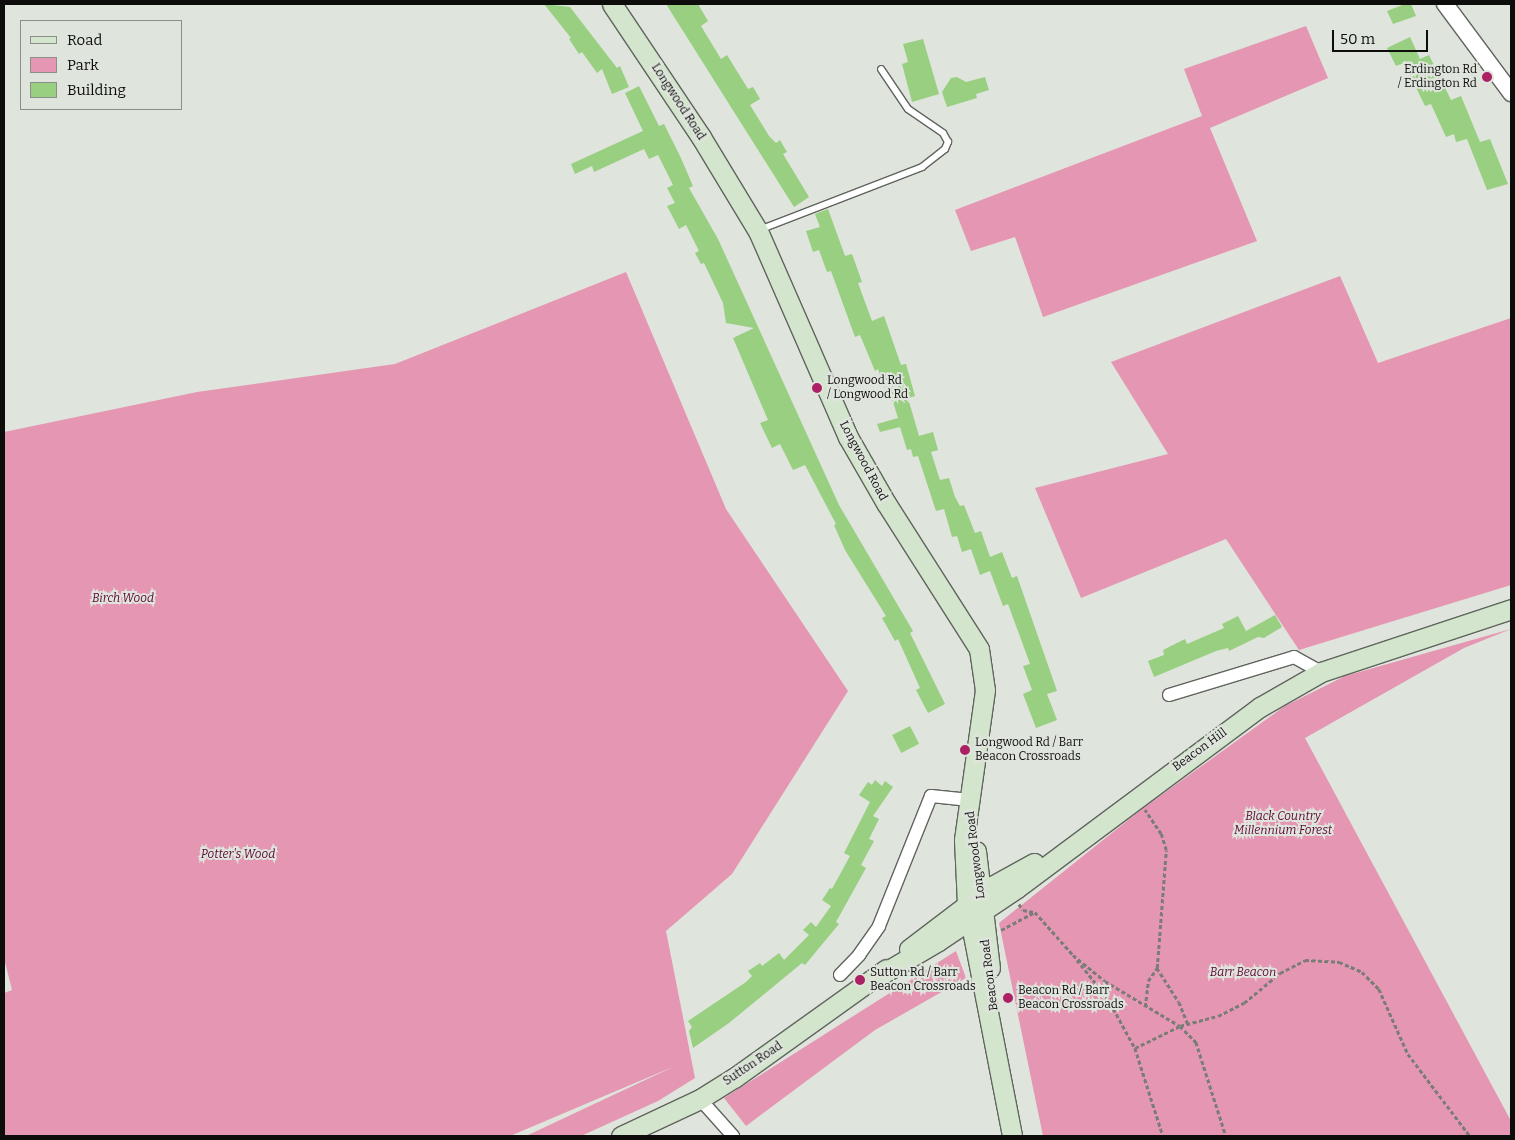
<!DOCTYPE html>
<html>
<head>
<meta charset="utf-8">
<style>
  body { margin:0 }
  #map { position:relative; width:1515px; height:1140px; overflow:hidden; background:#dfe4dd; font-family:Bitter,serif }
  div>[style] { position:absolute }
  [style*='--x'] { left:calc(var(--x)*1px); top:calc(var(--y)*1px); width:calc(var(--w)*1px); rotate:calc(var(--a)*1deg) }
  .green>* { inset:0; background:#e596b2 }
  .building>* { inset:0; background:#98cf81; transform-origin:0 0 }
  .path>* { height:2.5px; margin-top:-1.25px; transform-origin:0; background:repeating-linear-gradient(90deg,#797c77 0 4px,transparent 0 6.5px) }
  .roads { filter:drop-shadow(1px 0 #60645e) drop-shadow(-1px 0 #60645e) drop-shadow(0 1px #60645e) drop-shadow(0 -1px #60645e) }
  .service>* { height:6px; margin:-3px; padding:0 3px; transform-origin:3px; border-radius:3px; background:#fff }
  .minor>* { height:12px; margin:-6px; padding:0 6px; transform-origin:6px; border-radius:6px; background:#fff }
  .tertiary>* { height:16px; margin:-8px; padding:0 8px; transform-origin:8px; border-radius:8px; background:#fff }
  .secondary>* { height:19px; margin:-9.5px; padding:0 9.5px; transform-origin:9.5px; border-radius:9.5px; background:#d3e5cc }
  .dots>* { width:14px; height:14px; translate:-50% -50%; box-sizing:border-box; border:2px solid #dfe4dd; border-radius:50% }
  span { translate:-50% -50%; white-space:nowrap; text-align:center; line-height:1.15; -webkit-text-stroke:4px #dfe4dd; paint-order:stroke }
  .poi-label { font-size:12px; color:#0d0e0c }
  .right { translate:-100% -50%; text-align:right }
  .left { translate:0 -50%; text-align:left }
  .street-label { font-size:12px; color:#0d0e0c }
  .park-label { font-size:12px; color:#5d0733; font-style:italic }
  .frame { position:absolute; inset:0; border:5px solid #0d0e0c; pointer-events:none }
  .legend { position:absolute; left:20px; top:20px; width:162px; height:90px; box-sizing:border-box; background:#dfe4dd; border:1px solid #8b8e89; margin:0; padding:6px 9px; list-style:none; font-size:15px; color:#0d0e0c }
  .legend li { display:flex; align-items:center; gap:10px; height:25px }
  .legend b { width:25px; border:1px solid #8b8e89 }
  .scale { position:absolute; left:1332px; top:30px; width:96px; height:22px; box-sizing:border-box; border:2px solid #0d0e0c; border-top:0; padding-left:6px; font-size:15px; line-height:18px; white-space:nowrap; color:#0d0e0c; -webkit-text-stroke:4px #dfe4dd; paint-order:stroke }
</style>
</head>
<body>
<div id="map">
  <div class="green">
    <i style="clip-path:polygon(1306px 26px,1328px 78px,1210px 128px,1257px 241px,1043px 317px,1015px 237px,971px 251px,955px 210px,1202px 116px,1184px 69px)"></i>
    <i style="clip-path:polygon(626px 272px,726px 509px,848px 691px,732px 874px,666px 931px,695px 1078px,658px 1101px,581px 1136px,526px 1136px,675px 1066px,510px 1136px,4px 1136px,4px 993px,12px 990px,4px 958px,4px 432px,197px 392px,395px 364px)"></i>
    <i style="clip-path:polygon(1340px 276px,1378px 363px,1511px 318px,1511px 585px,1299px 650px,1226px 539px,1081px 598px,1035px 488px,1168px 454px,1111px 362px)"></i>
    <i style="clip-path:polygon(1511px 629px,1464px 648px,1305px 738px,1511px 1121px,1511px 1136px,1043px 1136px,999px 923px,1142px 809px,1285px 706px,1345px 676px)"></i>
    <i style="clip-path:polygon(956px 951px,966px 978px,875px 1030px,746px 1126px,724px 1098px)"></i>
  </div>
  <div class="building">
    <i style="clip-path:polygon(544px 4px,570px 7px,617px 68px,620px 66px,629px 87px,612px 94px,602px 69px,597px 73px,582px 52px,579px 54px,569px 39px,571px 38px)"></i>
    <i style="clip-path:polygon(666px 4px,698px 4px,708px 21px,701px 26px,721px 59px,727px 55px,748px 89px,753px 87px,760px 99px,750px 105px,769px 136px,776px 143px,780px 140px,787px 152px,783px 154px,809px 197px,794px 207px)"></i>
    <i style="clip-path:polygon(1405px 4px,1411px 4px,1416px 16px,1393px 24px,1387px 11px)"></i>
    <i style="clip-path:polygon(1410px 37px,1420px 59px,1429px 55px,1451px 100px,1461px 96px,1480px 142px,1490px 139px,1508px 184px,1487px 190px,1467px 139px,1456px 142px,1454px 134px,1446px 137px,1431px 104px,1425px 106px,1404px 63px,1396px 66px,1387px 48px)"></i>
    <i style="clip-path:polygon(923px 39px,939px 94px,912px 102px,902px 64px,908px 62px,903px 44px)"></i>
    <i style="clip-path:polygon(957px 77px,966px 82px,985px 77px,989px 90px,976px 94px,977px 98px,947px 107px,942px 92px,951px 78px)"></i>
    <i style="clip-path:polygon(639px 86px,659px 126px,664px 124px,680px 156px,693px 186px,689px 188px,718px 239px,839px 505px,913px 631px,910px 633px,945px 704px,928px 713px,916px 690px,920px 688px,898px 639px,895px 641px,882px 618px,886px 616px,845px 550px,834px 525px,836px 524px,805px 465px,793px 470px,780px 444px,772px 448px,760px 423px,768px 420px,733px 338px,754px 328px,726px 323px,723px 303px,704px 263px,701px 264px,695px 253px,699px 251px,686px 225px,679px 229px,667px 206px,675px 203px,667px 188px,673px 185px,658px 155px,649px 159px,644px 149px,594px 172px,592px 166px,575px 174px,571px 164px,643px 131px,625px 93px)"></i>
    <i style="clip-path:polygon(828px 209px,845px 256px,852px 254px,862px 282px,858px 283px,872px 321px,884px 316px,901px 365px,906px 364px,915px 396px,908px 398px,919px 436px,933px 432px,938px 450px,931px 452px,940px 480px,949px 478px,955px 497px,960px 506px,964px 505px,975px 533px,981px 531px,990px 557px,1002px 552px,1012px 578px,1017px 576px,1057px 691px,1047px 694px,1057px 720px,1036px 728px,1023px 694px,1032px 690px,1023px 666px,1030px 664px,1008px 604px,1003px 606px,990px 571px,980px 575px,971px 549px,962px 552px,957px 536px,952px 537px,944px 509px,936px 511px,918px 456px,913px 457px,911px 449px,907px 450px,900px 427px,880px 432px,877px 424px,898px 418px,888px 386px,884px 388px,878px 369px,875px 371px,860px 335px,855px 337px,831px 271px,827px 272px,819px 250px,813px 252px,806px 231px,820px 227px,815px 214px)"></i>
    <i style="clip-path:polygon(1275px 615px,1282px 627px,1264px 638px,1258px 637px,1229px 651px,1228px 648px,1216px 651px,1154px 677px,1148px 661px,1164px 655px,1163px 650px,1185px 639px,1187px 644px,1224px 628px,1222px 624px,1238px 616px,1246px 631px)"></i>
    <i style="left:910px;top:726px;width:20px;height:20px;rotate:63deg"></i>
    <i style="clip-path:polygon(875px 780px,882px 786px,885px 781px,893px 787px,873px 816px,879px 819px,869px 839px,874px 841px,861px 865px,866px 868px,836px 922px,839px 924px,805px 965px,802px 963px,729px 1023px,693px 1048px,689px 1031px,692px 1027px,688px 1021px,746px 982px,752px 976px,748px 971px,760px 963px,762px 966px,779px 953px,784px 960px,809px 935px,803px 930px,811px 922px,816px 927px,831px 906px,822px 900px,830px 888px,832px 889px,850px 856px,844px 853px,870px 802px,859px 795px,868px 782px,872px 785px)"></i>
  </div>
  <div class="path">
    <i style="--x:1019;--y:904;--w:7;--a:56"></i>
    <i style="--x:1023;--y:910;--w:11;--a:10"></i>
    <i style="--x:1001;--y:930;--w:38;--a:-28"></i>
    <i style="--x:1035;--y:912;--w:57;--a:48.5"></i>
    <i style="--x:1073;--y:955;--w:41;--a:39.1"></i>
    <i style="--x:1105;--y:981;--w:87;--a:31"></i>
    <i style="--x:1180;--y:1026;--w:23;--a:45"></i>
    <i style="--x:1196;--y:1042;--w:99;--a:72.3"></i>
    <i style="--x:1077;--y:960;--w:48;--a:51"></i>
    <i style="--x:1107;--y:997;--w:58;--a:61.2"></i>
    <i style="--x:1135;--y:1048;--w:92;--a:72.3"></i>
    <i style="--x:1157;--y:968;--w:40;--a:57.1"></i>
    <i style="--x:1179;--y:1002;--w:24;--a:68"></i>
    <i style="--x:1145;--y:1007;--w:26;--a:-83"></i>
    <i style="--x:1148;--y:981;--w:16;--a:-55"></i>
    <i style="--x:1157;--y:968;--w:118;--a:-85.6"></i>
    <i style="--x:1166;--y:850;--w:17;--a:-107"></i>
    <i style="--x:1161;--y:834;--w:29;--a:-124"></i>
    <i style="--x:1135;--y:1048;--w:50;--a:-26.1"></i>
    <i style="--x:1180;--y:1026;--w:39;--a:-15"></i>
    <i style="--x:1218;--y:1016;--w:29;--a:-27"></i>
    <i style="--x:1244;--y:1003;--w:47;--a:-39.8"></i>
    <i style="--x:1280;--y:973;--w:28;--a:-27"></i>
    <i style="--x:1305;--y:960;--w:34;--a:3"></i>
    <i style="--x:1339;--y:962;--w:25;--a:23"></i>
    <i style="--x:1362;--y:972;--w:24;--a:45"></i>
    <i style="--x:1379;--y:989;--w:71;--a:66"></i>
    <i style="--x:1408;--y:1054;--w:103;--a:52.9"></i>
  </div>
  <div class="roads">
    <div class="service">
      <i style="--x:759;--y:230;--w:175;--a:-21.1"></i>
      <i style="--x:922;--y:167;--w:29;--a:-38"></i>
      <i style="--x:945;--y:149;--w:8;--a:-67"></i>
      <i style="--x:948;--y:142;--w:10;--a:-119"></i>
      <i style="--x:943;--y:133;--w:42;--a:-145.6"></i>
      <i style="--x:908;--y:109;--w:48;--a:-124"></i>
    </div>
    <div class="minor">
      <i style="--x:1169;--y:695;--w:131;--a:-16.9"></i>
      <i style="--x:1294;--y:657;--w:31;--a:29"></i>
      <i style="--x:840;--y:975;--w:28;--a:-46"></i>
      <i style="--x:859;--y:955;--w:35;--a:-55"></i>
      <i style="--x:879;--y:926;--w:140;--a:-68.2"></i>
      <i style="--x:931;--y:796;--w:39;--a:6"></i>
      <i style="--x:700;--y:1099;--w:50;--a:48.3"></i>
    </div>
    <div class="tertiary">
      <i style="--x:1445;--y:4;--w:111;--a:53.4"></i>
    </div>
    <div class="secondary">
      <i style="--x:612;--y:4;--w:160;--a:56.2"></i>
      <i style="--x:701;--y:137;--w:110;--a:58.8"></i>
      <i style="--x:758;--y:231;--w:225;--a:66.4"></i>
      <i style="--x:848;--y:437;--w:76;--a:60.1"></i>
      <i style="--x:886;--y:503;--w:173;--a:57.5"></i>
      <i style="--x:979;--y:649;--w:41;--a:81.7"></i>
      <i style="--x:985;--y:690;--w:151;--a:98"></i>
      <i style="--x:964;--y:840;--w:64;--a:87.3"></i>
      <i style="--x:967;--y:904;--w:236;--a:79"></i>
      <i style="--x:976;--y:851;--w:118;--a:83.2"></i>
      <i style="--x:909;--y:949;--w:104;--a:-37.2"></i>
      <i style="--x:992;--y:886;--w:48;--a:-28.7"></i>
      <i style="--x:877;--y:977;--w:71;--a:-30.5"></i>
      <i style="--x:938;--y:941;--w:95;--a:-33.9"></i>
      <i style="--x:1017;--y:888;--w:303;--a:-36.7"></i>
      <i style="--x:1260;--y:707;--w:70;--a:-29.8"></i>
      <i style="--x:1321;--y:672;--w:200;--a:-18.3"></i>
      <i style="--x:621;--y:1136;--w:87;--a:-25.1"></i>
      <i style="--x:700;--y:1099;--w:40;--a:-32"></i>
      <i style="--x:734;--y:1078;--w:187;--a:-35.6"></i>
    </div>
  </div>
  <div class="dots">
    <i style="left:1487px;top:77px;background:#ab2164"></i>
    <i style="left:817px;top:388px;background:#ab2164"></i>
    <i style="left:965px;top:750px;background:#ab2164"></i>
    <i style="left:860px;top:980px;background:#ab2164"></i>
    <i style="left:1008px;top:998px;background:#ab2164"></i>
  </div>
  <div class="poi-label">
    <span class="right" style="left:1477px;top:77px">Erdington Rd<br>/ Erdington Rd</span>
    <span class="left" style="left:827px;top:388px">Longwood Rd<br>/ Longwood Rd</span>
    <span class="left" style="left:975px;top:750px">Longwood Rd / Barr<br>Beacon Crossroads</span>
    <span class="left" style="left:870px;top:980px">Sutton Rd / Barr<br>Beacon Crossroads</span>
    <span class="left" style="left:1018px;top:998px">Beacon Rd / Barr<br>Beacon Crossroads</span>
  </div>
  <div class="street-label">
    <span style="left:678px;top:102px;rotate:57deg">Longwood Road</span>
    <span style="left:863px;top:461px;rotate:62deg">Longwood Road</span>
    <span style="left:1200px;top:750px;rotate:-36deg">Beacon Hill</span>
    <span style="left:976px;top:855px;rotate:-97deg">Longwood Road</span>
    <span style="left:990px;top:975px;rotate:-97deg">Beacon Road</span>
    <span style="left:753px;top:1064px;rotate:-34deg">Sutton Road</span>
  </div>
  <div class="park-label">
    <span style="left:123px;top:599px">Birch Wood</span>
    <span style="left:1283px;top:824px">Black Country<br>Millennium Forest</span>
    <span style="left:238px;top:855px">Potter's Wood</span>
    <span style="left:1243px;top:973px">Barr Beacon</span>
  </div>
  <div class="frame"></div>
  <ul class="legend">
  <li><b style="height:6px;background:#d3e5cc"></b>Road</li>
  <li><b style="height:14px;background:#e596b2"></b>Park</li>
  <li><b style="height:14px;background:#98cf81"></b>Building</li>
  </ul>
  <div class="scale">50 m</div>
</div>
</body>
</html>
